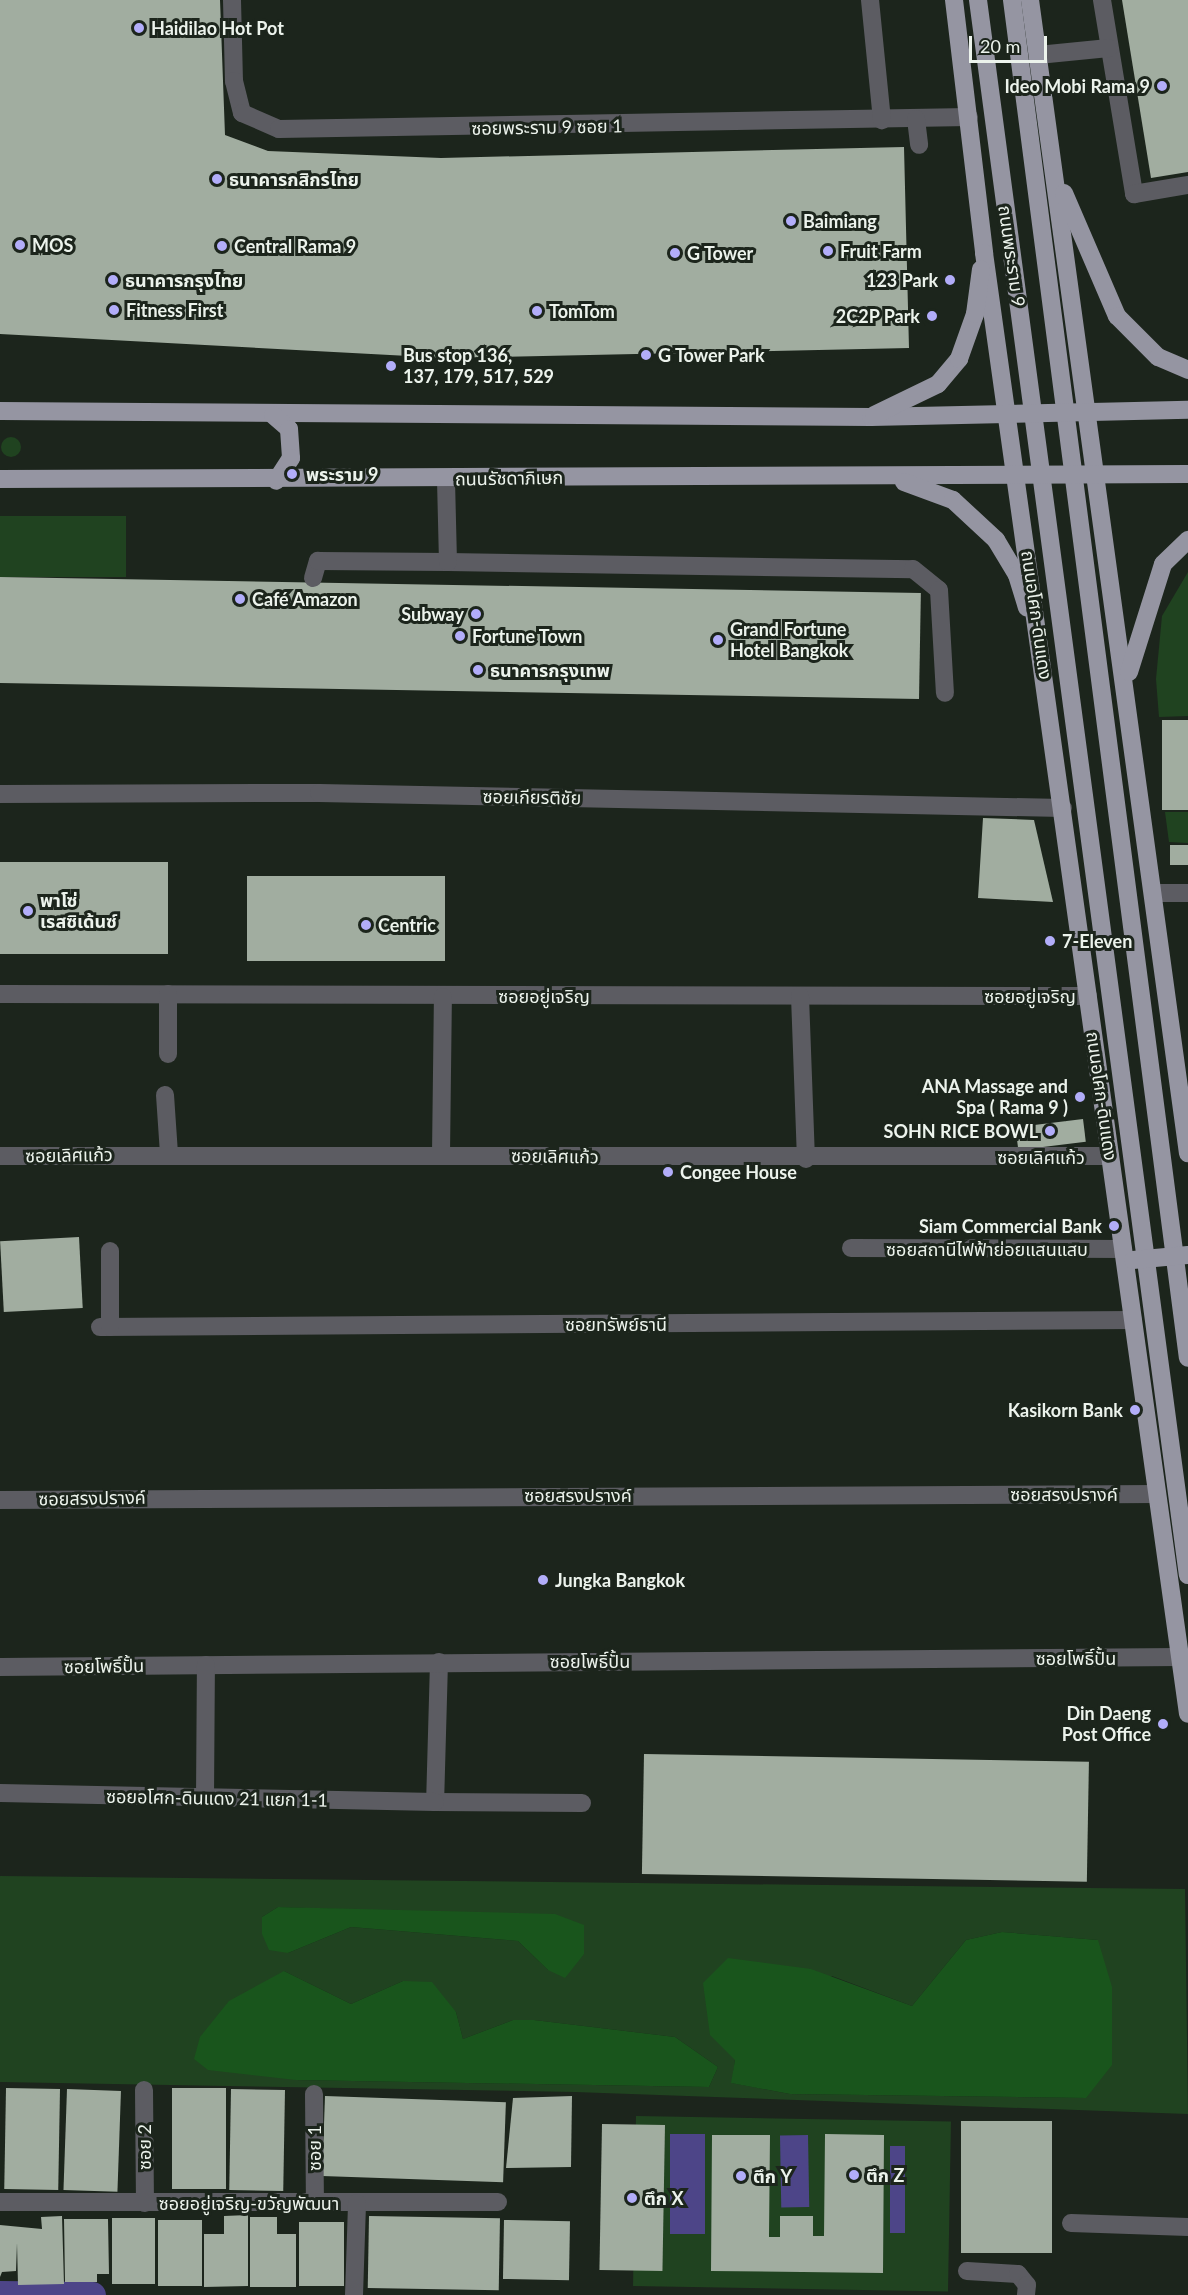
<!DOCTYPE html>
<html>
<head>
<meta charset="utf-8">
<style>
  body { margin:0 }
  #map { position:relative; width:1188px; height:2295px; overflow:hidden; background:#1c251c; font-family:Lato,"Noto Sans Thai",sans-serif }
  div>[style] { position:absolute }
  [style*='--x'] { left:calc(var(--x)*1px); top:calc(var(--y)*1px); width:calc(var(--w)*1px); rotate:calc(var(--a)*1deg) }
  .green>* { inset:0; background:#204320; transform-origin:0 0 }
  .round { border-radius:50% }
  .forest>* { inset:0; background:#19551c }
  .water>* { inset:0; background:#4d4588; transform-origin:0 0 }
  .canal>* { height:27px; margin:-13.5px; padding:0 13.5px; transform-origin:13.5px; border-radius:13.5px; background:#4d4588 }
  .building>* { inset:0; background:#a1ada0; transform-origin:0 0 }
  .minor>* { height:18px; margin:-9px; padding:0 9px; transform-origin:9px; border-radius:9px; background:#5c5c62 }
  .major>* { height:18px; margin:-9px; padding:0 9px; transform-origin:9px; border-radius:9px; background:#9595a2 }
  .dots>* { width:16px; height:16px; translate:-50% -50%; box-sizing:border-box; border:3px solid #1c251c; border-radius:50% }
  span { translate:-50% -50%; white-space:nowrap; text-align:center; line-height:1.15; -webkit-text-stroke:6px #1c251c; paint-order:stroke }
  .poi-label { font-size:18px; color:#ecf3ec; font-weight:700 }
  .left { translate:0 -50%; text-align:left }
  .right { translate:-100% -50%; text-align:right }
  .street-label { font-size:18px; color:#ecf3ec }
  .scale { position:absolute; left:969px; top:36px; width:78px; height:27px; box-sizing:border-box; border:3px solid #ecf3ec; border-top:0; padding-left:8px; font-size:18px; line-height:21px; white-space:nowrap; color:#ecf3ec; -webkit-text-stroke:4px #1c251c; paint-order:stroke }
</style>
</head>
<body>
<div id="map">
  <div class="green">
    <i class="round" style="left:1px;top:437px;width:20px;height:20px"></i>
    <i style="left:0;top:516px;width:126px;height:61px"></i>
    <i style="clip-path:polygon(1188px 572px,1188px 716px,1159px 717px,1156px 679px,1162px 616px)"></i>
    <i style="clip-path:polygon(1165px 812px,1188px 812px,1188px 843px,1169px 842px)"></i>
    <i style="clip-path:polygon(evenodd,0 1876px,1185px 1889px,1188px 2114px,575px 2092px,0 2082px,0 1876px,278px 1907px,423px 1912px,584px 1954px,548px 1970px,518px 1941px,351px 1927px,288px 1953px,262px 1917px,278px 1907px,0 1876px,1002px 1932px,1098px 1940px,1086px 2098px,790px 2094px,732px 2083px,735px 2060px,832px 1976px,912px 2006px,966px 1940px,1002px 1932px,0 1876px,284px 1971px,351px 2004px,403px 1981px,456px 2012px,463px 2039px,513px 2020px,534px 2020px,675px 2037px,718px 2067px,709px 2087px,296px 2080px,284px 1971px)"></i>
    <i style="left:636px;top:2116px;width:315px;height:170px;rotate:1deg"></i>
  </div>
  <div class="forest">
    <i style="clip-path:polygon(278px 1907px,555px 1914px,584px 1925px,584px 1954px,565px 1978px,548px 1970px,518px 1941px,351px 1927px,288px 1953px,269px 1950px,262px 1934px,262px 1917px)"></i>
    <i style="clip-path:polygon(1002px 1932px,1098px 1940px,1112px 1987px,1112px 2065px,1086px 2098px,790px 2094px,731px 2083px,735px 2060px,710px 2035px,703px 1983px,728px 1958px,811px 1969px,912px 2006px,966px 1940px)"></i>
    <i style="clip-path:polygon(284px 1971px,351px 2004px,403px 1981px,432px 1982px,456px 2012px,463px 2039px,513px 2020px,534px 2020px,675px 2037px,718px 2067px,709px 2087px,296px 2080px,208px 2070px,194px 2059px,200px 2037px,229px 2001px)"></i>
  </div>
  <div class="water">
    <i style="left:670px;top:2134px;width:35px;height:100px"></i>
    <i style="left:808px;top:2135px;width:72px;height:28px;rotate:89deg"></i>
    <i style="left:890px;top:2146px;width:15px;height:87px"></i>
  </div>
  <div class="canal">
    <i style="--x:0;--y:2294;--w:92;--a:0.6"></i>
  </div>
  <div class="building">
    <i style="clip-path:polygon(0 0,220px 0,225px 135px,268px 151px,441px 158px,904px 147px,909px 348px,446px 358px,0 334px)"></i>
    <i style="clip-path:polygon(1122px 0,1188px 0,1188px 172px,1151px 178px)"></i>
    <i style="left:0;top:577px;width:921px;height:106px;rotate:1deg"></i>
    <i style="left:1162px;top:720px;width:26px;height:90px"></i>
    <i style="clip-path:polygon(983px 818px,1034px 820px,1053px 902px,978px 898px)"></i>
    <i style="left:1170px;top:845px;width:18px;height:20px"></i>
    <i style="left:0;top:862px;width:168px;height:92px"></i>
    <i style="left:247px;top:876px;width:198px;height:85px"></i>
    <i style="left:1083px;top:1119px;width:23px;height:68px;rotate:83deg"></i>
    <i style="left:79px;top:1237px;width:71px;height:79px;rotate:87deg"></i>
    <i style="left:644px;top:1754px;width:445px;height:120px;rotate:1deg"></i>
    <i style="left:6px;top:2088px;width:54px;height:101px;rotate:1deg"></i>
    <i style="left:172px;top:2088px;width:54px;height:101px"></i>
    <i style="left:67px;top:2089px;width:54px;height:101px;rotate:2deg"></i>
    <i style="left:231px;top:2089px;width:54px;height:101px;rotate:1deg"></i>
    <i style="left:325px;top:2096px;width:181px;height:80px;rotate:2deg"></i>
    <i style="clip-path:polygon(572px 2096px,571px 2167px,506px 2168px,513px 2098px)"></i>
    <i style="left:961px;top:2121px;width:91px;height:132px"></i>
    <i style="left:602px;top:2124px;width:63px;height:146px;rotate:1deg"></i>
    <i style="clip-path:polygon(825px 2134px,884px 2135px,883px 2273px,711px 2271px,712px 2135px,770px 2135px,769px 2237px,780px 2237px,780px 2216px,813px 2216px,813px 2236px,824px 2236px)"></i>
    <i style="clip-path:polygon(248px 2215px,248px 2286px,204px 2287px,204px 2234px,224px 2234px,224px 2216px)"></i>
    <i style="clip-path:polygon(62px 2216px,64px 2284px,18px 2285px,17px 2243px,16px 2271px,2px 2272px,0 2277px,0 2225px,42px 2229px,41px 2217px)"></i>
    <i style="left:369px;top:2216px;width:131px;height:72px;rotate:1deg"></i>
    <i style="clip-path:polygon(250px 2217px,277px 2217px,277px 2234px,296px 2234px,296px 2287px,250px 2287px)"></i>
    <i style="left:112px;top:2218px;width:43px;height:66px"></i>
    <i style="clip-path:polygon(64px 2219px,108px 2219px,109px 2274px,97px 2274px,97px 2282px,65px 2282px)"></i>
    <i style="left:158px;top:2220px;width:44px;height:66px"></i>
    <i style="left:504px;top:2220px;width:66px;height:59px;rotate:1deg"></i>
    <i style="left:299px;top:2222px;width:45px;height:64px"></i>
  </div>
  <div class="minor">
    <i style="--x:232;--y:0;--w:81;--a:88.6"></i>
    <i style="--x:234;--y:81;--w:33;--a:76"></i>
    <i style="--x:242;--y:113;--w:40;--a:23.4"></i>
    <i style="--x:279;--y:129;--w:690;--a:-1"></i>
    <i style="--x:870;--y:0;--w:121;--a:84.3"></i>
    <i style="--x:1102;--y:0;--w:197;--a:80.6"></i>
    <i style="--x:1134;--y:194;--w:55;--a:-9.5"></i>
    <i style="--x:1038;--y:55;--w:71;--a:-5.6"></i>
    <i style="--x:916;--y:119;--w:26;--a:83"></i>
    <i style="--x:448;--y:562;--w:465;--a:0.9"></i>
    <i style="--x:913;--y:569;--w:33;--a:39"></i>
    <i style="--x:939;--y:590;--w:103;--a:86.7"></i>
    <i style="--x:313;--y:578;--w:18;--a:-74"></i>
    <i style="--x:318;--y:561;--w:130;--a:0.4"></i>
    <i style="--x:448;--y:562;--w:83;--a:-91.4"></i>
    <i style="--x:0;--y:794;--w:319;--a:-0.2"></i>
    <i style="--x:319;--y:793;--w:744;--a:1.16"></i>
    <i style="--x:1155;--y:893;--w:33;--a:0"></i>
    <i style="--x:0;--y:994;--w:1088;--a:0.11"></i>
    <i style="--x:800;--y:996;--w:163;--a:87.9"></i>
    <i style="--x:168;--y:1054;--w:60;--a:-90"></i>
    <i style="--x:165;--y:1095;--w:59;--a:86.1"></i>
    <i style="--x:441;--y:1154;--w:157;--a:-89.3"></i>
    <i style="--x:0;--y:1156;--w:1110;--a:0"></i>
    <i style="--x:851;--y:1248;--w:272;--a:0.2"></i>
    <i style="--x:100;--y:1327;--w:1033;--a:-0.39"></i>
    <i style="--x:110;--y:1327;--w:76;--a:-90"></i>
    <i style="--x:0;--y:1500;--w:1157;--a:-0.3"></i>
    <i style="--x:439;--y:1662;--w:140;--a:91.6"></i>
    <i style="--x:435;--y:1802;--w:147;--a:0.4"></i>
    <i style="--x:0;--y:1667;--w:1180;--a:-0.49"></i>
    <i style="--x:0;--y:1793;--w:435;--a:1.2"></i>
    <i style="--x:205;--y:1798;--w:133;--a:-89.6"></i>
    <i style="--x:144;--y:2090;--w:113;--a:89.5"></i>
    <i style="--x:314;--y:2094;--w:109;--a:89.5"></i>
    <i style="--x:0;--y:2202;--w:498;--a:0"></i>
    <i style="--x:1071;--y:2223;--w:117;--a:2"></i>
    <i style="--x:967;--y:2271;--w:51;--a:3.4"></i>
    <i style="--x:1018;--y:2274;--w:14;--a:51"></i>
    <i style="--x:1027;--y:2285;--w:10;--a:96"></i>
    <i style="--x:354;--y:2295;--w:92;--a:-88.1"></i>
  </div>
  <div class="major">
    <i style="--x:954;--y:0;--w:255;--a:83.2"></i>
    <i style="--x:984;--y:253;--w:1475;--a:82.05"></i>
    <i style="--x:978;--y:0;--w:1589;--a:82.41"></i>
    <i style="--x:1012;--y:0;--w:1369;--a:82.62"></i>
    <i style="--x:1030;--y:0;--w:1164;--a:82.2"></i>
    <i style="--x:1064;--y:193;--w:134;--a:66.7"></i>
    <i style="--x:1117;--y:316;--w:58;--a:45"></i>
    <i style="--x:1158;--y:357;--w:33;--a:23"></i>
    <i style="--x:0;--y:411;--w:871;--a:0.39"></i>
    <i style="--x:871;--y:417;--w:317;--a:-1.3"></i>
    <i style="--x:273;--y:415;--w:21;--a:41"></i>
    <i style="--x:289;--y:429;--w:29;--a:86"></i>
    <i style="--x:291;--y:458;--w:27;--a:123"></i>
    <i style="--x:874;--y:415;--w:71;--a:-25.8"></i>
    <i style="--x:938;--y:384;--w:33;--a:-50"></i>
    <i style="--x:959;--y:359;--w:48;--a:-70.4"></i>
    <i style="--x:975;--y:314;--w:45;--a:-82.4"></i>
    <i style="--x:0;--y:479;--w:1188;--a:-0.24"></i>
    <i style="--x:904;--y:482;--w:52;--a:20.2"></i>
    <i style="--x:953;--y:500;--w:59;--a:42.9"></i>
    <i style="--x:996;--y:540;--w:41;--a:59"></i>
    <i style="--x:1017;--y:575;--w:34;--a:73"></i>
    <i style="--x:1129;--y:672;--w:113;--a:-72.5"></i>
    <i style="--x:1163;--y:564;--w:35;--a:-44"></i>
    <i style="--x:1133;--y:1260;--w:55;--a:-5.2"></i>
  </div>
  <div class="dots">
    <i style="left:139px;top:28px;background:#b2adf9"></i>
    <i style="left:1162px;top:86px;background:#b2adf9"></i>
    <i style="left:217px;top:179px;background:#b2adf9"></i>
    <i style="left:791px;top:221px;background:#b2adf9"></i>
    <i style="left:20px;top:245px;background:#b2adf9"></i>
    <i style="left:222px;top:246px;background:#b2adf9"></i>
    <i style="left:828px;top:251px;background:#b2adf9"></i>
    <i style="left:675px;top:253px;background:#b2adf9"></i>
    <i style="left:113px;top:280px;background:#b2adf9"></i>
    <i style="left:950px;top:280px;background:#b2adf9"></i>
    <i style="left:114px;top:310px;background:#b2adf9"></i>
    <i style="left:537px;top:311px;background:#b2adf9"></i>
    <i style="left:932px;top:316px;background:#b2adf9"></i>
    <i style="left:646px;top:355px;background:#b2adf9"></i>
    <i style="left:391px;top:366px;background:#b2adf9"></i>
    <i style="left:292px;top:474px;background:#b2adf9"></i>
    <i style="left:240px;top:599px;background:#b2adf9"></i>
    <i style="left:476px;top:614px;background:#b2adf9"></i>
    <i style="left:460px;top:636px;background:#b2adf9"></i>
    <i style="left:718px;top:640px;background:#b2adf9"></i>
    <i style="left:478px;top:670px;background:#b2adf9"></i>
    <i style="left:28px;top:911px;background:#b2adf9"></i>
    <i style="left:366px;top:925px;background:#b2adf9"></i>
    <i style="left:1050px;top:941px;background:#b2adf9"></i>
    <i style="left:1080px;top:1097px;background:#b2adf9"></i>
    <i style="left:1050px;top:1131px;background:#b2adf9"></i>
    <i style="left:668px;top:1172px;background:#b2adf9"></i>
    <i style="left:1114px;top:1226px;background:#b2adf9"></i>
    <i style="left:1135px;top:1410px;background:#b2adf9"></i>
    <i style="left:543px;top:1580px;background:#b2adf9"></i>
    <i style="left:1163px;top:1724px;background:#b2adf9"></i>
    <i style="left:854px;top:2175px;background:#b2adf9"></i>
    <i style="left:741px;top:2176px;background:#b2adf9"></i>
    <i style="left:632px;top:2198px;background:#b2adf9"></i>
  </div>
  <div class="poi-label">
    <span class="left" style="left:151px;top:28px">Haidilao Hot Pot</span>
    <span class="right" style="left:1150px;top:86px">Ideo Mobi Rama 9</span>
    <span class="left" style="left:229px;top:179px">ธนาคารกสิกรไทย</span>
    <span class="left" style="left:803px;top:221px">Baimiang</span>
    <span class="left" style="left:32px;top:245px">MOS</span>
    <span class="left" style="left:234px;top:246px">Central Rama 9</span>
    <span class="left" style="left:840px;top:251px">Fruit Farm</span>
    <span class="left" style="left:687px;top:253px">G Tower</span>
    <span class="left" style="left:125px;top:280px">ธนาคารกรุงไทย</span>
    <span class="right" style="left:938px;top:280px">123 Park</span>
    <span class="left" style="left:126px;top:310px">Fitness First</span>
    <span class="left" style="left:549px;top:311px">TomTom</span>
    <span class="right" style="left:920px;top:316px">2C2P Park</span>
    <span class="left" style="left:658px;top:355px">G Tower Park</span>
    <span class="left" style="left:403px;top:366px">Bus stop 136,<br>137, 179, 517, 529</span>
    <span class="left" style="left:306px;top:474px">พระราม 9</span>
    <span class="left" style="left:252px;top:599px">Café Amazon</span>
    <span class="right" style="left:464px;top:614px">Subway</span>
    <span class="left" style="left:730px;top:640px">Grand Fortune<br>Hotel Bangkok</span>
    <span class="left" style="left:472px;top:636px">Fortune Town</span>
    <span class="left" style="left:490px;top:670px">ธนาคารกรุงเทพ</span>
    <span class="left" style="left:40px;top:911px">พาโซ่<br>เรสซิเด้นซ์</span>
    <span class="left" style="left:378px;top:925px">Centric</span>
    <span class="left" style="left:1062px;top:941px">7-Eleven</span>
    <span class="right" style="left:1068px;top:1097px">ANA Massage and<br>Spa ( Rama 9 )</span>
    <span class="right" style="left:1038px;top:1131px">SOHN RICE BOWL</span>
    <span class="left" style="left:680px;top:1172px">Congee House</span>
    <span class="right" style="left:1102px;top:1226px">Siam Commercial Bank</span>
    <span class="right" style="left:1123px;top:1410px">Kasikorn Bank</span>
    <span class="left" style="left:555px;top:1580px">Jungka Bangkok</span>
    <span class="right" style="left:1151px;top:1724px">Din Daeng<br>Post Office</span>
    <span class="left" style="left:866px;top:2175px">ตึก Z</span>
    <span class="left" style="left:753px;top:2176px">ตึก Y</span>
    <span class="left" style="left:644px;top:2198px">ตึก X</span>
  </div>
  <div class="street-label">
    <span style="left:547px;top:127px;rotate:-1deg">ซอยพระราม 9 ซอย 1</span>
    <span style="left:1012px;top:256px;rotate:82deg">ถนนพระราม 9</span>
    <span style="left:509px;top:478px;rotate:-1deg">ถนนรัชดาภิเษก</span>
    <span style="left:1037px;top:615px;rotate:82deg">ถนนอโศก-ดินแดง</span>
    <span style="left:532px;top:797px;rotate:1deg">ซอยเกียรติชัย</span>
    <span style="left:544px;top:996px">ซอยอยู่เจริญ</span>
    <span style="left:1030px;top:996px">ซอยอยู่เจริญ</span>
    <span style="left:1102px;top:1096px;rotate:82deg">ถนนอโศก-ดินแดง</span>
    <span style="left:69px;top:1155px;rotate:-1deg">ซอยเลิศแก้ว</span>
    <span style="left:555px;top:1156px;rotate:1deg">ซอยเลิศแก้ว</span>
    <span style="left:1041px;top:1157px">ซอยเลิศแก้ว</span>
    <span style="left:987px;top:1249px">ซอยสถานีไฟฟ้าย่อยแสนแสบ</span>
    <span style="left:616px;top:1324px">ซอยทรัพย์ธานี</span>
    <span style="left:1064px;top:1494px">ซอยสรงปรางค์</span>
    <span style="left:578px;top:1495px">ซอยสรงปรางค์</span>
    <span style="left:92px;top:1498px;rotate:-1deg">ซอยสรงปรางค์</span>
    <span style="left:1076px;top:1658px">ซอยโพธิ์ปั้น</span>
    <span style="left:590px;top:1661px">ซอยโพธิ์ปั้น</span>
    <span style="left:104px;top:1666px;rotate:-1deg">ซอยโพธิ์ปั้น</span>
    <span style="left:217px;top:1798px;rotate:1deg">ซอยอโศก-ดินแดง 21 แยก 1-1</span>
    <span style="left:144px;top:2147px;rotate:-90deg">ซอย 2</span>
    <span style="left:314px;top:2148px;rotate:-90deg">ซอย 1</span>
    <span style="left:249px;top:2203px">ซอยอยู่เจริญ-ขวัญพัฒนา</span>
  </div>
  <div class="scale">20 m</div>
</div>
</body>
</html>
